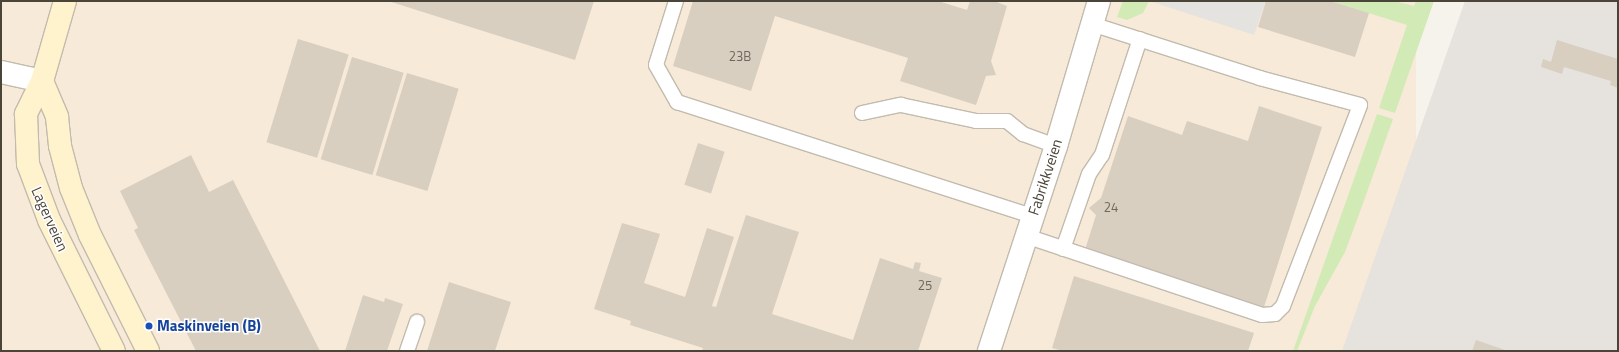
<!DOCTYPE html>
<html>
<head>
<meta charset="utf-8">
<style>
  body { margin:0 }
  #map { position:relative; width:1619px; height:352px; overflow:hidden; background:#f6f3ec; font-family:"Titillium Web",sans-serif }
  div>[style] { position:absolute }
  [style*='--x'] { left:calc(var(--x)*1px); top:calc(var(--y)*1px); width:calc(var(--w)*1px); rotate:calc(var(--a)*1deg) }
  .commercial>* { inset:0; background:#f7ead8; transform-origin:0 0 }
  .industrial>* { inset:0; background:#e6e2dd }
  .green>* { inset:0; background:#d2eab5 }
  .parking>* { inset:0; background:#e5e3e0 }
  .building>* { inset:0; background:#d8cfc1; transform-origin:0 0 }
  .roads { filter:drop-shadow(1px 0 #c2bbae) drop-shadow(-1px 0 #c2bbae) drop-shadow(0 1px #c2bbae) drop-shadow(0 -1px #c2bbae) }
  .service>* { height:14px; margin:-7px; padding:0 7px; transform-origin:7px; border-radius:7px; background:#fff }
  .minor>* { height:22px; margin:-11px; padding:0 11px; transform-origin:11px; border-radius:11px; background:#fff }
  .secondary>* { height:22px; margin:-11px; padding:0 11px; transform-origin:11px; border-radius:11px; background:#fff3cd }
  .dots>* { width:11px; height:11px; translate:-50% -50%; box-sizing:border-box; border:2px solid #fff; border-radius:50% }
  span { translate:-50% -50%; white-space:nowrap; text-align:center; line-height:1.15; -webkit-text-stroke:3px #fff; paint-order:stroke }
  .number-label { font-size:13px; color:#6e675b }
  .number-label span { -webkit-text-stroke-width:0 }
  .street-label { font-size:15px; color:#4b4439 }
  .transit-label { font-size:15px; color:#164399; font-weight:700 }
  .left { translate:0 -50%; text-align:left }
  .frame { position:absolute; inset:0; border:2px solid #4b4439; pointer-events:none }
</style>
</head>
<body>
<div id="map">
  <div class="commercial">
    <i style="left:1px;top:1px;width:1415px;height:350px"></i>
  </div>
  <div class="industrial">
    <i style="clip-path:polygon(1465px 1px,1618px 1px,1618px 351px,1342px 351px)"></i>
  </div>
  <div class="green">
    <i style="clip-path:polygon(1123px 1px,1149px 1px,1143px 13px,1127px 20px,1117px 17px)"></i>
    <i style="clip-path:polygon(1330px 1px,1394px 1px,1414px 6px,1416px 1px,1434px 1px,1395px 113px,1379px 108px,1407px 25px)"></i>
    <i style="clip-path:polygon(1377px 114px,1393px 119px,1361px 209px,1345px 252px,1315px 306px,1297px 351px,1293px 351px)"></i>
  </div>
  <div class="parking">
    <i style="clip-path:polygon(1149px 1px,1266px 1px,1254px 35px)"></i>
  </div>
  <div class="building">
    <i style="clip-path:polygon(388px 1px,594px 1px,575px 60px)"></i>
    <i style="clip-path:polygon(693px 1px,938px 1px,967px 10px,970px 1px,994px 1px,1007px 6px,991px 61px,996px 75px,986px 76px,976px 105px,900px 81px,908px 58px,775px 16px,751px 91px,673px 66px)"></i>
    <i style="clip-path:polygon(1266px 1px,1330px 1px,1369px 13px,1355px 57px,1258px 27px)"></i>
    <i style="left:298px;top:39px;width:53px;height:108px;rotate:17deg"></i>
    <i style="clip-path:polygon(1557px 40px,1618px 59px,1618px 88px,1610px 85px,1611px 81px,1564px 67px,1562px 74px,1541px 67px,1543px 59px,1551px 62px)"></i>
    <i style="left:352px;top:57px;width:54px;height:107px;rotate:17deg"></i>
    <i style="left:407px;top:73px;width:54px;height:107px;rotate:17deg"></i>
    <i style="clip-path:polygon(1259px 106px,1322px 127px,1264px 307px,1085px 250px,1096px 215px,1089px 208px,1101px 198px,1128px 116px,1182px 135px,1187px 121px,1248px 141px)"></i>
    <i style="left:698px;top:143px;width:28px;height:44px;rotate:18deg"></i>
    <i style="clip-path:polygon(191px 155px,209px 192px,233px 180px,320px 351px,196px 351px,134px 230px,138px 228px,120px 191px)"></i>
    <i style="clip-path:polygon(746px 215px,799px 232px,772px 314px,853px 340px,880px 258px,913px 269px,915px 262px,921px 263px,919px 271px,942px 278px,918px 351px,702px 351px,703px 348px,630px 325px,631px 321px,594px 309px,622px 223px,660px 234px,644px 283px,685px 297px,707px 228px,734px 237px,712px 306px,716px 307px)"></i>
    <i style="clip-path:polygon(1074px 276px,1254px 333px,1248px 351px,1063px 351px,1052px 348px)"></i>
    <i style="clip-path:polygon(449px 282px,511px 302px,495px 351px,427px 351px)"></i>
    <i style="clip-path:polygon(363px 295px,384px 302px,385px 298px,403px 304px,387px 351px,345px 351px)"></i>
    <i style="clip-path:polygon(1476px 340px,1508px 351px,1472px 351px)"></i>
  </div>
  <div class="roads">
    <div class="service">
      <i style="--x:676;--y:1;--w:67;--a:107.4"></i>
      <i style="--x:656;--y:65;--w:43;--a:60.4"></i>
      <i style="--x:677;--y:102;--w:374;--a:17.8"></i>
      <i style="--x:862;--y:113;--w:40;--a:-12"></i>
      <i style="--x:901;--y:105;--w:77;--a:12"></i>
      <i style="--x:976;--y:121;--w:31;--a:0"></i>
      <i style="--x:1007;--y:121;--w:21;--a:39"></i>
      <i style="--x:1023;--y:134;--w:35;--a:20"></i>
      <i style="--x:1026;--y:236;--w:249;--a:18.5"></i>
      <i style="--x:1262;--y:315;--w:13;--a:-4"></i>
      <i style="--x:1275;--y:314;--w:11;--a:-45"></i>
      <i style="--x:1283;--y:306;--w:215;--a:-69"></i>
      <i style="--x:1360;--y:105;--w:104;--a:-164.9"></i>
      <i style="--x:1260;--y:78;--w:176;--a:-162.2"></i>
      <i style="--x:1063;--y:249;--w:79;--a:-70.9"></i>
      <i style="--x:1089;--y:174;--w:23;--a:-56"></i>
      <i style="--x:1102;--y:155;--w:122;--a:-71.9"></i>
      <i style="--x:407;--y:351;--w:31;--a:-71"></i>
    </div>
    <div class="minor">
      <i style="--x:1;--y:72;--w:42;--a:12.4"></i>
      <i style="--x:989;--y:351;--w:216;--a:-71.9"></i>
      <i style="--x:1056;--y:146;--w:151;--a:-73.5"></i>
    </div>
    <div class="secondary">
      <i style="--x:65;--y:1;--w:83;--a:106"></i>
      <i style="--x:42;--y:81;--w:37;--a:116"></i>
      <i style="--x:26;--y:114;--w:50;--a:87.7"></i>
      <i style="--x:28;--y:164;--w:60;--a:69.4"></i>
      <i style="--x:49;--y:220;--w:146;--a:63.6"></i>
      <i style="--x:42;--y:81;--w:39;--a:67"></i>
      <i style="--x:57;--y:117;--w:29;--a:84"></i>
      <i style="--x:60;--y:146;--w:43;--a:75.3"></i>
      <i style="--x:71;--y:188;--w:51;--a:68"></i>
      <i style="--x:90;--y:235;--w:130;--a:63.4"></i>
    </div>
  </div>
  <div class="dots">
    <i style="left:149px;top:326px;background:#1a4fb4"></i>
  </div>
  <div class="number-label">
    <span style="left:740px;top:56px">23B</span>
    <span style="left:1111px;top:207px">24</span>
    <span style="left:925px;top:285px">25</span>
  </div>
  <div class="street-label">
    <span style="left:1045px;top:177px;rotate:-72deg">Fabrikkveien</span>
    <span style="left:50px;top:219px;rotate:66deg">Lagerveien</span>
  </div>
  <div class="transit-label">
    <span class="left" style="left:157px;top:326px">Maskinveien (B)</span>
  </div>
  <div class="frame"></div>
</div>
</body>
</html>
